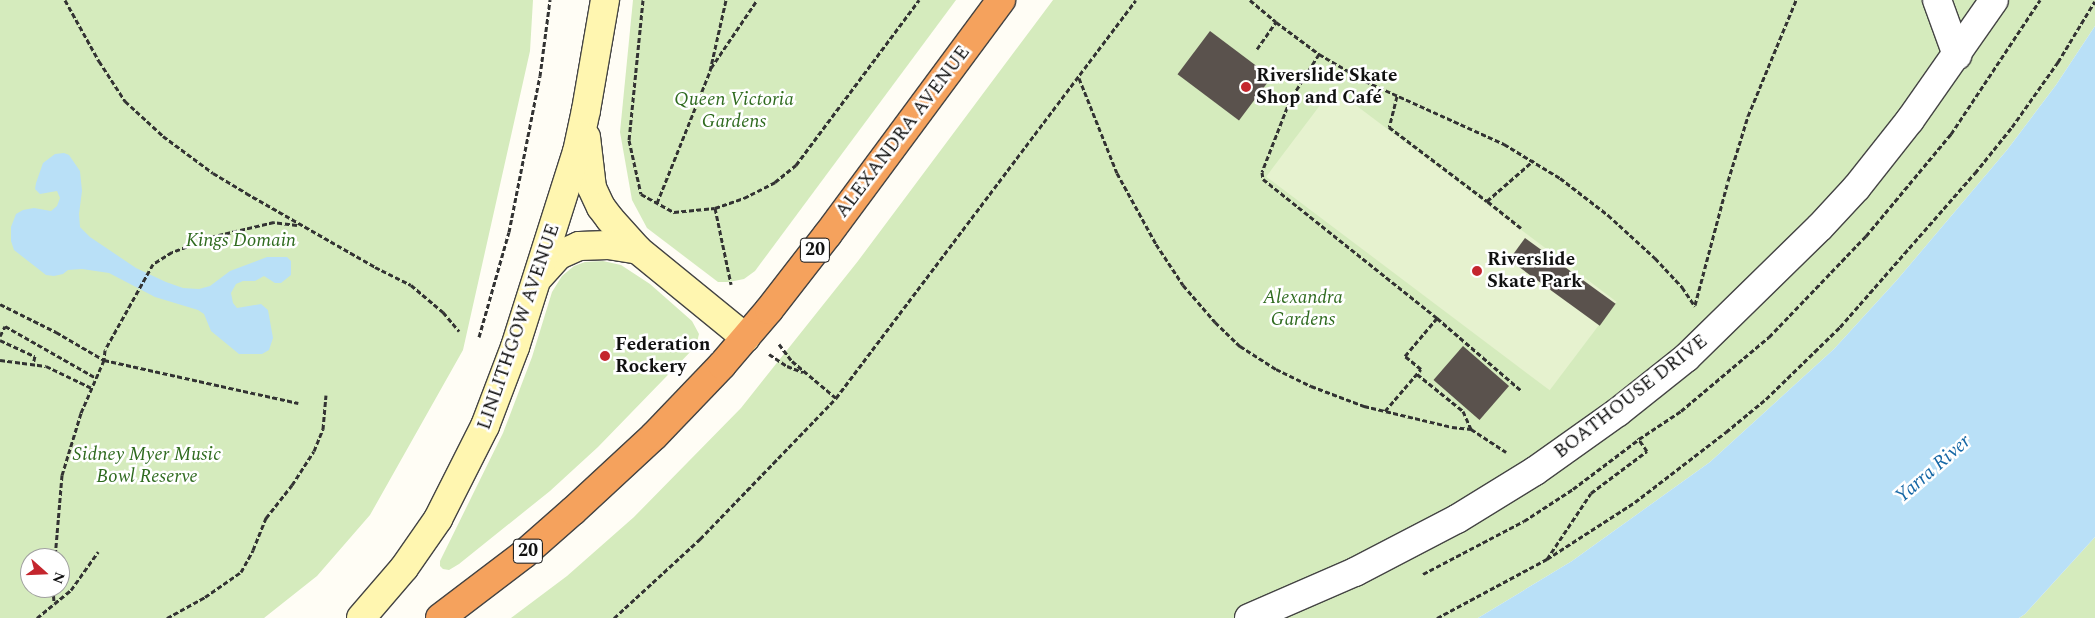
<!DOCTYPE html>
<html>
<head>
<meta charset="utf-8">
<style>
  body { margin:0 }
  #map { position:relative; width:2095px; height:618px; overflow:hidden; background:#fffdf5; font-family:Spectral,serif }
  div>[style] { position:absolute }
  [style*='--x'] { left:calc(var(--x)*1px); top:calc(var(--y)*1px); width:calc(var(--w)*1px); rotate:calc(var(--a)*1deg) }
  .green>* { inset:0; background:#d5ebbd }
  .pitch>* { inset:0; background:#e6f2cf; transform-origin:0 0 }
  .water>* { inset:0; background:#b9e0f7 }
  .building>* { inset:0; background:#5a524d; transform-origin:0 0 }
  .path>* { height:3px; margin-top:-1.5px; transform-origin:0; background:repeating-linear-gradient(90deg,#333 0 5px,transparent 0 7.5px) }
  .roads { filter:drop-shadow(1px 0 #444) drop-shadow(-1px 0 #444) drop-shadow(0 1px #444) drop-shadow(0 -1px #444) }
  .street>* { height:28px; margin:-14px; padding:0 14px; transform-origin:14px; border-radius:14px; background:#fff }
  .secondary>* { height:28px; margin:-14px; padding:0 14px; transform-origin:14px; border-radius:14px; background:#fff6b0 }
  .highway>* { height:28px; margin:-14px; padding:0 14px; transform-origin:14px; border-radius:14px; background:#f5a25d }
  .dots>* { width:14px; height:14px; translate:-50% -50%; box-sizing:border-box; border:2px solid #fff; border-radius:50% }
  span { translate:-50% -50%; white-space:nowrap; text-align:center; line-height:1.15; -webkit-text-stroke:5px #fff; paint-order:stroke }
  .shield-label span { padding:1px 4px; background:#fff; border:1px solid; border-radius:4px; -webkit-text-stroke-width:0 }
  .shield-label { font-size:18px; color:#111; font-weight:700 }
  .poi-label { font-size:19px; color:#111; font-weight:700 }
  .left { translate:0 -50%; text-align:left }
  .park-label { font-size:19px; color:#2f6b1f; font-style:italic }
  .street-label { font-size:19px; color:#111 }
  .water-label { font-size:20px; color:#1768a6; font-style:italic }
  .north { position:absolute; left:20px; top:548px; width:50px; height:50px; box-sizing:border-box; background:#fff; border:1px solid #a0a0a0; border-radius:50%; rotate:110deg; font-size:14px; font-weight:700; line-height:20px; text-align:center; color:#111 }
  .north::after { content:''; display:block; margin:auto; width:18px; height:22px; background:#c4262e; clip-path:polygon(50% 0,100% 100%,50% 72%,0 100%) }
</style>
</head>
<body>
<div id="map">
  <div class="green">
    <i style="clip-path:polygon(evenodd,0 0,533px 0,530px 51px,463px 350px,370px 515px,317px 576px,264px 618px,0 618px,0 0,30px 558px,60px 558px,60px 588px,30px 588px,30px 558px)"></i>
    <i style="clip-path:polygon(633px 0,956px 0,755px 271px,744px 279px,729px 282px,718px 282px,647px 228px,632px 200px,620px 132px)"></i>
    <i style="clip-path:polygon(1053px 0,2095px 0,2095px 26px,2056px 85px,2007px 150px,1897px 280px,1834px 349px,1710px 462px,1572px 561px,1478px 618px,511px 618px,567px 576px,634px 517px,741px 408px,858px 261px)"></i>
    <i style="clip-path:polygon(603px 261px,621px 265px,650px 284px,692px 321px,699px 334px,696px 346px,598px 447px,550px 491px,459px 564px,449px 570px,443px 569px,440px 566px,440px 561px,503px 433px,532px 357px,552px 292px,562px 276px,574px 266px,585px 262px)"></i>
    <i style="clip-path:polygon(2095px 537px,2095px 618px,2019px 618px,2025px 614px)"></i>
  </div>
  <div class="pitch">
    <i style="left:1333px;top:88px;width:355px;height:111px;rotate:37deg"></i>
  </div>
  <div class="water">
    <i style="clip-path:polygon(2095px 26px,2095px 537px,2025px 614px,2019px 618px,1478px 618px,1572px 561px,1710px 462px,1834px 349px,1897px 280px,2007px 150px,2056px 85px)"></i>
    <i style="clip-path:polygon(64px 153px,69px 155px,80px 171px,82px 191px,79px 214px,80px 227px,90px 237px,136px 268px,166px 282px,183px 288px,199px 289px,210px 286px,230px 271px,267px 257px,287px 257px,291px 261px,291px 275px,281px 283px,275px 283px,264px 276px,255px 281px,243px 281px,236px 284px,231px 293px,233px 303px,237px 308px,261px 304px,268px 310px,273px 338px,269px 350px,262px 354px,239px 354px,211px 331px,204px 314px,198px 310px,155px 297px,109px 273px,82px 269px,68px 270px,63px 274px,54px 276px,46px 275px,14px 250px,11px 241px,11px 227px,16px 214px,23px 210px,34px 208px,51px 211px,57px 206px,60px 198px,57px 191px,40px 194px,35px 189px,36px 183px,43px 163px,55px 154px)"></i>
  </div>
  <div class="building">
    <i style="left:1210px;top:31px;width:77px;height:54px;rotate:37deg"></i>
    <i style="left:1525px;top:238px;width:112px;height:27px;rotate:36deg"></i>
    <i style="left:1463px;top:346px;width:61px;height:45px;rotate:41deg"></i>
  </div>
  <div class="path">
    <i style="--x:65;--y:0;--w:70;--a:60.9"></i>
    <i style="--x:99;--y:61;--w:48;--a:57"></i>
    <i style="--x:125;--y:101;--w:52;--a:42.6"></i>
    <i style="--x:163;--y:136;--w:62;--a:36.5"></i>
    <i style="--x:213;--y:173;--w:39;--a:31"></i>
    <i style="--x:246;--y:193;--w:149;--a:29.8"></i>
    <i style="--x:375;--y:267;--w:40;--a:26.6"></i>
    <i style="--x:411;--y:285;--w:42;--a:40.2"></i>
    <i style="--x:443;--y:312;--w:25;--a:50"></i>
    <i style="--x:643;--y:0;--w:141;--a:95.7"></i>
    <i style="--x:629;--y:140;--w:55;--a:77.5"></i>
    <i style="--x:641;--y:194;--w:38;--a:29"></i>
    <i style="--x:674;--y:212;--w:41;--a:-5.6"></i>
    <i style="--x:715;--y:208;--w:31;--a:-19"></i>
    <i style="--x:744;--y:198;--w:35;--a:-27"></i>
    <i style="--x:775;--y:182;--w:27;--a:-39"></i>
    <i style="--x:796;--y:165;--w:206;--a:-53.3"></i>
    <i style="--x:1250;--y:0;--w:34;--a:40"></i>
    <i style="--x:1276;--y:22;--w:54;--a:36.7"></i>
    <i style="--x:1319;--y:54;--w:53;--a:30.4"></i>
    <i style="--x:1365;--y:81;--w:153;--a:24.4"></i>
    <i style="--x:1504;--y:144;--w:66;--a:31.3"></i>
    <i style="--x:1560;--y:178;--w:61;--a:37.6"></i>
    <i style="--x:1608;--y:215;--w:64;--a:42.5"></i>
    <i style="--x:1655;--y:258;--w:40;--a:47"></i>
    <i style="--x:1682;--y:287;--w:23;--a:56"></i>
    <i style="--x:1257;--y:49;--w:33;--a:-55"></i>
    <i style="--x:1319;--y:54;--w:54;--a:122.2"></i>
    <i style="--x:1290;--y:100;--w:77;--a:111.3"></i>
    <i style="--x:1262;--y:172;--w:7;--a:82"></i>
    <i style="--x:1263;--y:179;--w:223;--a:38.6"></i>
    <i style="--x:1437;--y:318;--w:112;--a:40.7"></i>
    <i style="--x:711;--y:68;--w:82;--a:-55.9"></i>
    <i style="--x:1079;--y:78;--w:102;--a:68.2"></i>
    <i style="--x:1117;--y:173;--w:81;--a:61.2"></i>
    <i style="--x:1156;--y:244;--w:49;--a:56.6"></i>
    <i style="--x:1183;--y:285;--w:49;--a:49.1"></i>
    <i style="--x:1215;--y:322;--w:35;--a:44"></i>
    <i style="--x:1240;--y:346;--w:43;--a:32.6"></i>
    <i style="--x:1276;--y:369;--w:39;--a:26"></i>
    <i style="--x:1311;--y:386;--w:57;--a:20.7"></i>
    <i style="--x:1364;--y:406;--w:90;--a:13.4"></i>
    <i style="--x:1452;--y:427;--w:19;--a:6"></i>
    <i style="--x:1471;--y:429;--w:42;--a:33.3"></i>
    <i style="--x:1397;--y:96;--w:32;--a:104"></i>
    <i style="--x:1389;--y:127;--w:123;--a:37.1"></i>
    <i style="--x:657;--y:203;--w:142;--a:-68.1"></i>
    <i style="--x:710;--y:71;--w:73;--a:-77.3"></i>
    <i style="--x:715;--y:208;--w:78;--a:78.1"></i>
    <i style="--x:297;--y:225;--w:23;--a:-173"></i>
    <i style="--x:274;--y:222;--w:61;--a:166.7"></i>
    <i style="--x:215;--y:236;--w:46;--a:159.6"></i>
    <i style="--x:172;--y:252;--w:22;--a:148"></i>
    <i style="--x:153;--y:264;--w:98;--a:119.2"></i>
    <i style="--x:105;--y:350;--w:10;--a:96"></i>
    <i style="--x:104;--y:360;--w:199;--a:12.5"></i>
    <i style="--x:1521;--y:228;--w:43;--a:-141.5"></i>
    <i style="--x:1487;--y:201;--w:62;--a:-41.1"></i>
    <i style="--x:0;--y:304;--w:63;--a:26.6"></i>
    <i style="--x:56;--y:332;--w:56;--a:30.3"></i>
    <i style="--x:104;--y:360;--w:58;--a:113.5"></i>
    <i style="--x:81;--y:413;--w:65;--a:107"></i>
    <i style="--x:62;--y:475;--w:83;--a:94.8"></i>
    <i style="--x:1695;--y:305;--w:128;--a:-75.1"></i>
    <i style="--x:1728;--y:181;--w:68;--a:-72.9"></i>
    <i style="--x:1748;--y:116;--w:126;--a:-67.5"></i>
    <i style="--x:0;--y:336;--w:11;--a:-63"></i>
    <i style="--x:5;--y:326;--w:105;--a:29.7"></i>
    <i style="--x:479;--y:337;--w:109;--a:-74.1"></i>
    <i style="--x:509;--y:232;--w:159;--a:-78.8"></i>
    <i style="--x:540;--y:76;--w:77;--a:-82.5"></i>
    <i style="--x:0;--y:340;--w:38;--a:25"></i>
    <i style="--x:35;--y:356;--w:8;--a:104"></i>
    <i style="--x:779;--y:344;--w:21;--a:53"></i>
    <i style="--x:792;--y:361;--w:57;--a:40.1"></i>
    <i style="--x:769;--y:354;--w:22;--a:34"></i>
    <i style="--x:787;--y:366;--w:17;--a:21"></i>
    <i style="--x:0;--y:360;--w:46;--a:7.4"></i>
    <i style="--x:46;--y:366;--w:51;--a:25.6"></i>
    <i style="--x:1417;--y:374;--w:59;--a:38.8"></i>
    <i style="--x:1463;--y:411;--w:20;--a:66"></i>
    <i style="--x:1385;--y:411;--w:55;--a:-49.4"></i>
    <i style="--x:1421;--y:369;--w:21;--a:-141"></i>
    <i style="--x:1405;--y:356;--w:50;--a:-49.9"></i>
    <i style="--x:1547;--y:559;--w:105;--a:-32.9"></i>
    <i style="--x:1635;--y:502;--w:115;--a:-37.6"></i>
    <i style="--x:1726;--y:432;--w:52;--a:-39.5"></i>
    <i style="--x:1766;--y:399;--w:103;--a:-44.2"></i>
    <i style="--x:1840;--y:327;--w:205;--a:-48.8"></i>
    <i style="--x:1975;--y:173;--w:59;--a:-51.2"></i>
    <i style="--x:2012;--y:127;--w:80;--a:-54.7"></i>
    <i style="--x:2058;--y:62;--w:71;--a:-58.8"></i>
    <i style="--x:1423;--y:574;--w:114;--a:-27.7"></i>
    <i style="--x:1524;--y:521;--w:59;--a:-33.1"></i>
    <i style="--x:1573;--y:489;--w:83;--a:-37.1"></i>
    <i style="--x:1639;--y:439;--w:50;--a:-33.7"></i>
    <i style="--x:1681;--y:411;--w:115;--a:-40.1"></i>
    <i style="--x:1769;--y:337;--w:140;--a:-46.2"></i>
    <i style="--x:1866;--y:236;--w:133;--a:-50.2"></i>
    <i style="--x:1951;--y:134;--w:161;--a:-56.4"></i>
    <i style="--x:53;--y:588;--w:16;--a:86"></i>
    <i style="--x:37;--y:618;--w:44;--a:-39.5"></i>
    <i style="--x:71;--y:590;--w:47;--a:-54.6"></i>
    <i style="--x:167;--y:618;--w:43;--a:-28.9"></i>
    <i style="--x:205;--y:597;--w:44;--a:-34.8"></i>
    <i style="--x:241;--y:572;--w:25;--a:-61"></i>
    <i style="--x:253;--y:550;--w:35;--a:-68"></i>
    <i style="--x:266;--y:518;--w:42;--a:-51.8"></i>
    <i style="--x:292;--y:485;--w:40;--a:-57.1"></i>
    <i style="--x:314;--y:451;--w:24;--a:-68"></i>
    <i style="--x:323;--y:429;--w:34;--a:-85"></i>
    <i style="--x:614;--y:618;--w:117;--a:-42.6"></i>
    <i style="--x:700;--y:539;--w:196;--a:-46"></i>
    <i style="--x:836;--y:398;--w:498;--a:-53"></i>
    <i style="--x:1437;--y:618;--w:125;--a:-28.2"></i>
    <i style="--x:1547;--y:559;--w:79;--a:-56.3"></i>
    <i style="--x:1591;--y:493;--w:70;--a:-36.9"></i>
    <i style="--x:1647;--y:451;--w:16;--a:-125"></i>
  </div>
  <div class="roads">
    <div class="street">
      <i style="--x:1937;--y:0;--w:59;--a:70"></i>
      <i style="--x:1249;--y:618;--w:116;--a:-23.5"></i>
      <i style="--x:1355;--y:572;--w:115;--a:-27.5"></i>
      <i style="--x:1457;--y:519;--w:92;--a:-31.6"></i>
      <i style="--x:1535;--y:471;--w:102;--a:-35.4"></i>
      <i style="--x:1618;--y:412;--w:87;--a:-38.5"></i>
      <i style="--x:1686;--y:358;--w:187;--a:-44.4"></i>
      <i style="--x:1820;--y:227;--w:54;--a:-47.2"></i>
      <i style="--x:1857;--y:187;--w:85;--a:-51.7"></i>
      <i style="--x:1910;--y:120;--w:146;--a:-55"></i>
    </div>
    <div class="secondary">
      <i style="--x:586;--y:137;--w:51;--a:83.3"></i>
      <i style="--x:592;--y:188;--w:21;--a:65"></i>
      <i style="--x:601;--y:207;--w:15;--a:53"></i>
      <i style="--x:610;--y:219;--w:42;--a:47.9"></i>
      <i style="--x:638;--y:250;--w:139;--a:39.2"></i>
      <i style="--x:539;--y:277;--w:30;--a:-48"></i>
      <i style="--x:559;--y:255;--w:22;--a:-24"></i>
      <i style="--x:579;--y:246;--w:29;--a:-2"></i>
      <i style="--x:608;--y:245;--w:30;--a:9"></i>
      <i style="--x:361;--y:618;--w:66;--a:-49.3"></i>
      <i style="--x:404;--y:568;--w:60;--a:-55.2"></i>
      <i style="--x:438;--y:519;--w:104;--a:-63.2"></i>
      <i style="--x:485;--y:426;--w:85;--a:-69.2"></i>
      <i style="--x:515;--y:347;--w:205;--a:-72.4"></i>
      <i style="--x:577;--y:152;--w:43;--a:-77.9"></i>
      <i style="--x:586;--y:110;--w:112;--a:-80.2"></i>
    </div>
    <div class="highway">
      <i style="--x:440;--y:618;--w:106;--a:-37.3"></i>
      <i style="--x:524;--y:554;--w:65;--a:-41.3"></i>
      <i style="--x:573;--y:511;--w:110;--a:-42.8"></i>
      <i style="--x:654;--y:436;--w:98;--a:-46.2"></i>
      <i style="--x:722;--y:365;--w:72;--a:-49.5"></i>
      <i style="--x:769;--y:310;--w:96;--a:-52.2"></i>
      <i style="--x:828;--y:234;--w:291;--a:-53.5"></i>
    </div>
  </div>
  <div class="dots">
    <i style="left:1246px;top:87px;background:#c4262e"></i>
    <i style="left:1477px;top:271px;background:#c4262e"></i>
    <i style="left:605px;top:356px;background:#c4262e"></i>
  </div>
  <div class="shield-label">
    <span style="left:815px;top:250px">20</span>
    <span style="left:528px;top:551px">20</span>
  </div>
  <div class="poi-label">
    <span class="left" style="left:1256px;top:87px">Riverslide Skate<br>Shop and Café</span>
    <span class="left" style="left:1487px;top:271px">Riverslide<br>Skate Park</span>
    <span class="left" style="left:615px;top:356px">Federation<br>Rockery</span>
  </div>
  <div class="park-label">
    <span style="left:734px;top:111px">Queen Victoria<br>Gardens</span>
    <span style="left:241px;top:241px">Kings Domain</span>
    <span style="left:1303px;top:309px">Alexandra<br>Gardens</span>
    <span style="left:147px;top:466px">Sidney Myer Music<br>Bowl Reserve</span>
  </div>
  <div class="street-label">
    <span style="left:903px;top:132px;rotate:-53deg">ALEXANDRA AVENUE</span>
    <span style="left:519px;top:327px;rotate:-71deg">LINLITHGOW AVENUE</span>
    <span style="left:1631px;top:397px;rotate:-38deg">BOATHOUSE DRIVE</span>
  </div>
  <div class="water-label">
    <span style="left:1933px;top:469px;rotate:-41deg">Yarra River</span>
  </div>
  <div class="north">N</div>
</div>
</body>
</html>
